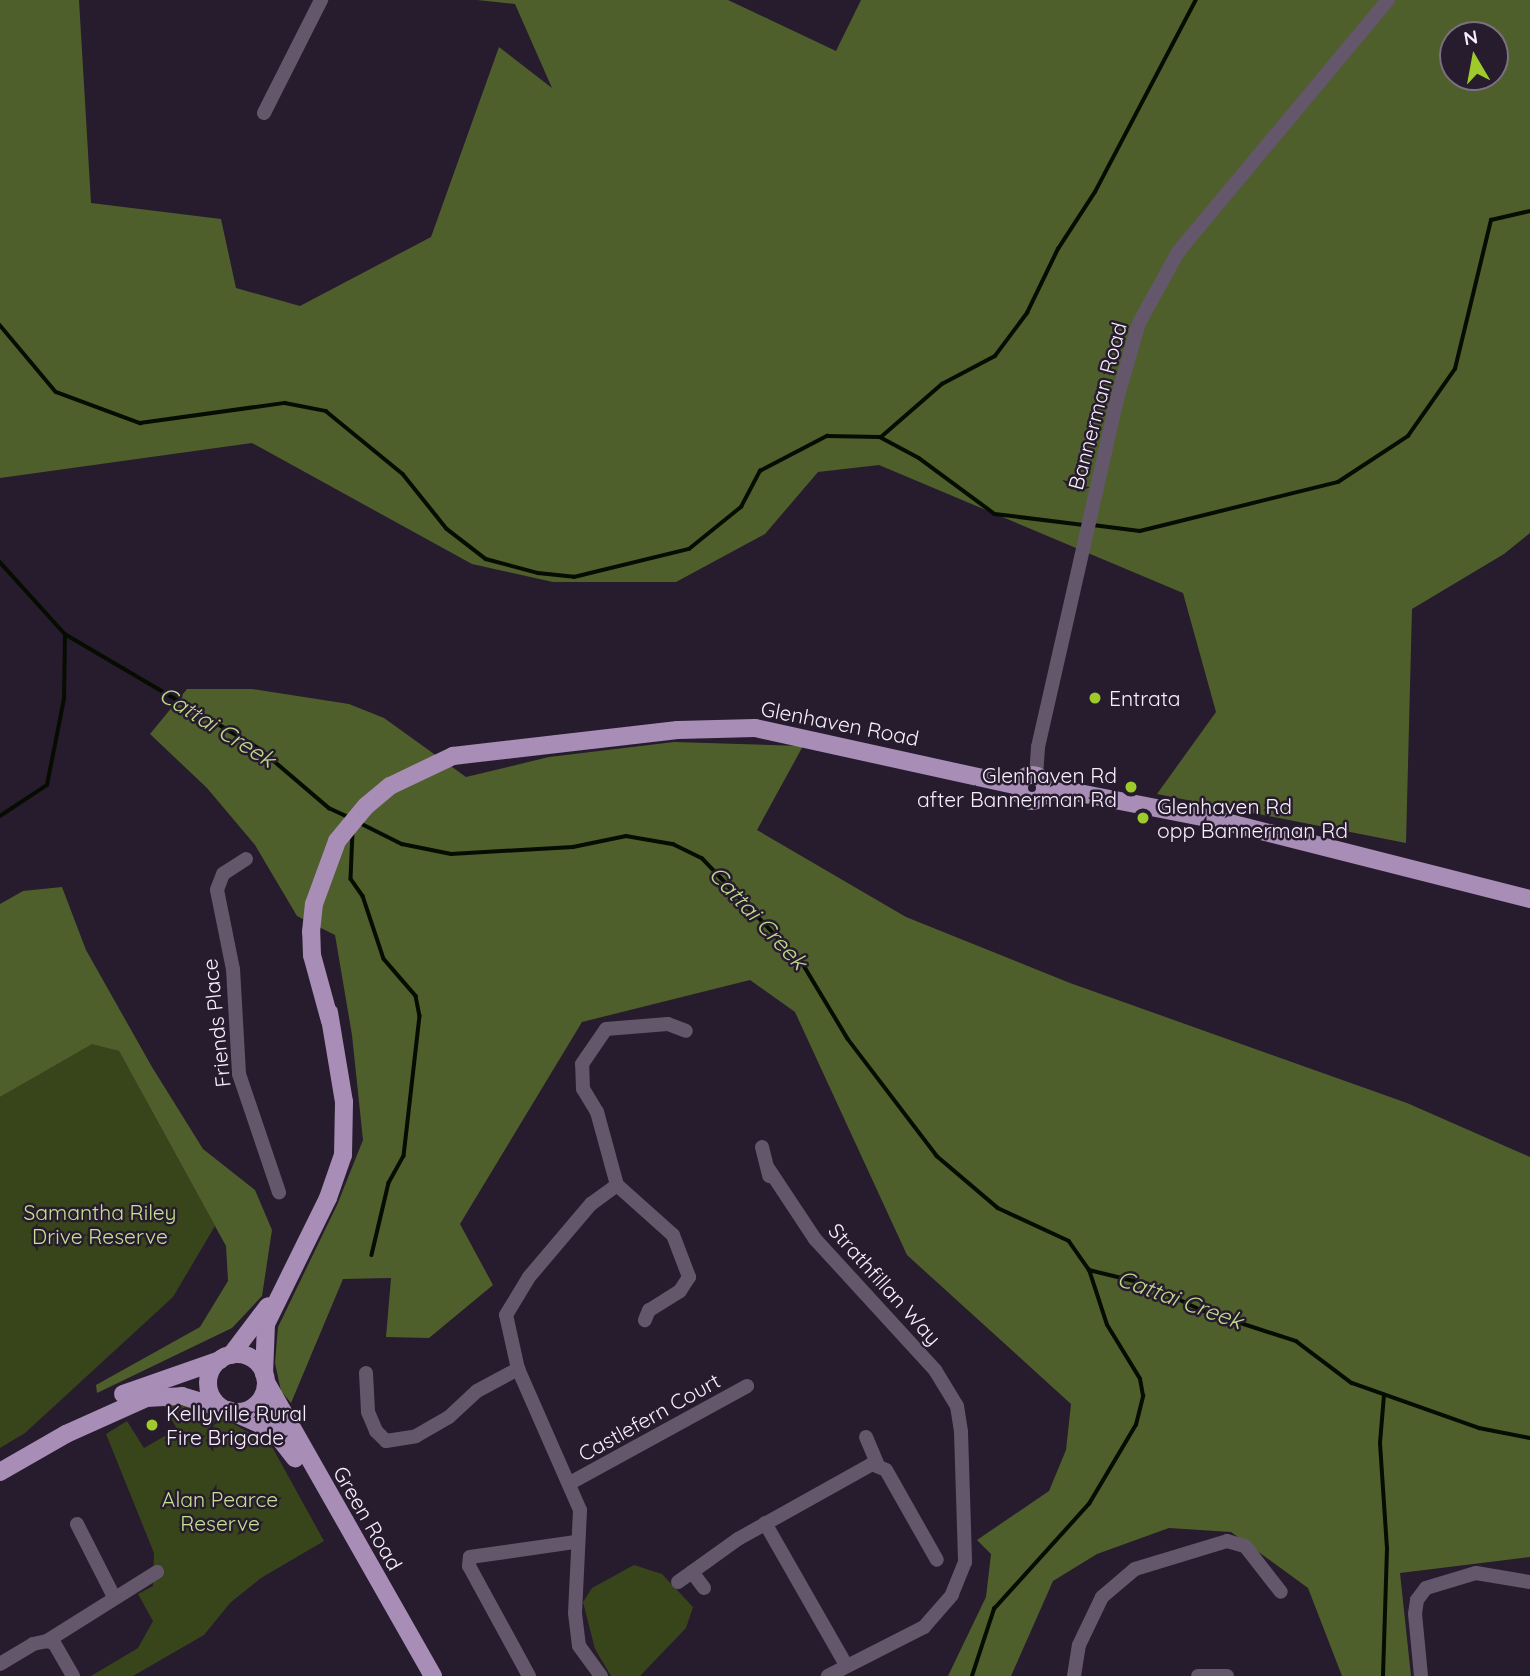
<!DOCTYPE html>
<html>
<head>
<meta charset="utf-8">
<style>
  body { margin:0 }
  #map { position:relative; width:1530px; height:1676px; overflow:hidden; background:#271b2e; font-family:Quicksand,sans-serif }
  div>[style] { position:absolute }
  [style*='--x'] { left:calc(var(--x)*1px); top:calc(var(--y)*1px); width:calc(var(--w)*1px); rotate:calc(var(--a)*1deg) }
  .green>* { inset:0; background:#38451b }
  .forest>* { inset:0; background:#4f5f2b }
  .stream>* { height:3.5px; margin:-1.75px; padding:0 1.75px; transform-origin:1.75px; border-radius:1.75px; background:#060d00 }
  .minor>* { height:14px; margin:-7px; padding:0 7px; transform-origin:7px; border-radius:7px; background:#64576b }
  .major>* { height:18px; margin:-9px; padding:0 9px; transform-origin:9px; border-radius:9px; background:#a88db7 }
  .major>.ring { margin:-9px; padding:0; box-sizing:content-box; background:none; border:18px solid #a88db7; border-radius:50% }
  .dots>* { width:19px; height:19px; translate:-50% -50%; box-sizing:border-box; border:4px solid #271b2e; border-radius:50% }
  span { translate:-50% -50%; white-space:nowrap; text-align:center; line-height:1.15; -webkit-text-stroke:5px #271b2e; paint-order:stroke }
  .street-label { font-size:21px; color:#f8effc }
  .poi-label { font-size:21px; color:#f8effc }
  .left { translate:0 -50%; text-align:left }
  .right { translate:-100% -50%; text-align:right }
  .park-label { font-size:21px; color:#c5e090 }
  .water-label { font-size:23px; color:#bed989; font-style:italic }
  .north { position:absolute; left:1439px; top:21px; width:70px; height:70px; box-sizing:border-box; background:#271b2e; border:2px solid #7b7080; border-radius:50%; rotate:350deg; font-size:19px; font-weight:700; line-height:28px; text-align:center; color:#f8effc }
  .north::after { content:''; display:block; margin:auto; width:24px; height:32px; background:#9fca2c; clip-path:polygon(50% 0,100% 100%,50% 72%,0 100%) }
</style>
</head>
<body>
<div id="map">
  <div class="green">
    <i style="clip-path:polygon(92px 1043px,119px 1051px,215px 1226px,173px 1297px,25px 1433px,0 1448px,0 1097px)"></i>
    <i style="clip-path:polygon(200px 1405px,271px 1445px,324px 1541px,261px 1578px,230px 1603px,204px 1635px,133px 1676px,91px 1676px,138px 1648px,153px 1621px,138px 1594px,153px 1586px,154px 1553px,106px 1434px,127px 1421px,144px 1448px,177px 1429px,164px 1406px)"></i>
    <i style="clip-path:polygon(634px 1565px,662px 1574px,693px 1607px,686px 1628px,640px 1676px,611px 1676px,595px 1649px,583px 1602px,592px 1588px)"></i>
  </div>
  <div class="forest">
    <i style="clip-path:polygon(evenodd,0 0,79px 0,91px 203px,221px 219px,236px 288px,300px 306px,431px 237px,499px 47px,552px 88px,515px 4px,477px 0,728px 0,836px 51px,861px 0,1530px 0,1530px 533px,1504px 554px,1412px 609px,1406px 843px,1157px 794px,1216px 712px,1183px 593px,879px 465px,818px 472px,765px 534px,676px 582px,553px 582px,472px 564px,252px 443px,0 478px,0 0,1453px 35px,1495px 35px,1495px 77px,1453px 77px,1453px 35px)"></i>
    <i style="clip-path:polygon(187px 689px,252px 689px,349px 704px,384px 718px,466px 777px,549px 757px,674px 742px,803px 746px,757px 830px,906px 917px,1070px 983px,1407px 1103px,1530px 1157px,1530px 1557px,1400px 1573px,1411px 1676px,1342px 1676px,1308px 1588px,1231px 1532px,1169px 1528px,1097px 1554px,1053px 1581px,1011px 1676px,948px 1676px,986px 1597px,991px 1554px,977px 1540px,1049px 1491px,1066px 1450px,1071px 1404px,907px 1255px,795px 1012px,750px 980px,582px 1022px,460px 1224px,493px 1285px,429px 1338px,386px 1337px,391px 1278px,343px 1279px,291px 1403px,281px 1391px,275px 1363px,278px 1327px,337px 1205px,363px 1140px,352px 1035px,335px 935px,297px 916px,255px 845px,207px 788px,150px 734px)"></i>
    <i style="clip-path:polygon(62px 887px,86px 950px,152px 1067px,203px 1149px,255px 1190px,272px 1230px,262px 1296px,232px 1328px,97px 1393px,96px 1385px,200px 1327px,228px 1281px,226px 1246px,119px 1051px,92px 1044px,0 1097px,0 904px,23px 891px)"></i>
  </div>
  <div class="stream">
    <i style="--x:0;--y:325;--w:87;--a:50.1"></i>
    <i style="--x:56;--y:392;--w:90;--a:20.3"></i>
    <i style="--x:140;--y:423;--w:146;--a:-7.9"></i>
    <i style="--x:285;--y:403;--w:42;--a:11"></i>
    <i style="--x:326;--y:411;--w:99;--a:39.3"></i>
    <i style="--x:403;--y:474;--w:70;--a:51.3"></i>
    <i style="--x:447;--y:529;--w:49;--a:37.6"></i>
    <i style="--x:486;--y:559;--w:54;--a:15.1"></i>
    <i style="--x:538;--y:573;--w:36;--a:6"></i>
    <i style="--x:574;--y:577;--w:118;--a:-13.7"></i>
    <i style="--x:689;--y:549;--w:67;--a:-38.9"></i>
    <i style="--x:741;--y:507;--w:41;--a:-62.2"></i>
    <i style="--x:760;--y:471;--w:76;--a:-27.6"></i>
    <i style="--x:827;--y:436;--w:53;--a:1.1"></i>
    <i style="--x:880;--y:437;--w:44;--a:28.3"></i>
    <i style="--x:919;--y:458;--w:94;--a:36.4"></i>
    <i style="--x:995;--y:514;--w:91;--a:7"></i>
    <i style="--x:881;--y:437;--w:81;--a:-41"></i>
    <i style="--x:942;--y:384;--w:60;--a:-27.8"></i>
    <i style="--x:995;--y:356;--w:54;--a:-53.3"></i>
    <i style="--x:1027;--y:313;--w:71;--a:-64.2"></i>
    <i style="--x:1058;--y:249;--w:68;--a:-57"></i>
    <i style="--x:1095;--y:192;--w:217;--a:-62.3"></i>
    <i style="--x:1093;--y:525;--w:47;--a:7.3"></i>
    <i style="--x:1140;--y:531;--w:204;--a:-13.9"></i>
    <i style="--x:1338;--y:482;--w:84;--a:-33.3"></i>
    <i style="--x:1408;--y:436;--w:82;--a:-55"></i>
    <i style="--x:1455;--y:369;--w:153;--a:-76.4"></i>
    <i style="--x:1491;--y:220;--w:40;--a:-13"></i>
    <i style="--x:0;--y:562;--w:97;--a:47.9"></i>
    <i style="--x:65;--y:634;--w:226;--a:30.5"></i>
    <i style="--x:260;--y:749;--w:91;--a:40.5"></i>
    <i style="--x:329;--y:808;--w:23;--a:25"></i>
    <i style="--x:0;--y:816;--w:56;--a:-33.4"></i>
    <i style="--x:47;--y:785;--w:88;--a:-78.8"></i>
    <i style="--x:64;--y:699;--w:64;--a:-89.1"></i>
    <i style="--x:360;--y:823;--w:47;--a:26.6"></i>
    <i style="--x:402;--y:844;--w:50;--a:11.5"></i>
    <i style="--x:451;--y:854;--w:122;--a:-3.3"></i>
    <i style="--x:573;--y:847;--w:54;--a:-11.7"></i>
    <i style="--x:626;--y:836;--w:48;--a:9.7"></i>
    <i style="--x:673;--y:844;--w:32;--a:26"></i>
    <i style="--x:702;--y:858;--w:146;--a:46.4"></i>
    <i style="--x:803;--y:964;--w:87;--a:59"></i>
    <i style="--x:848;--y:1039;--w:147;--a:52.7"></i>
    <i style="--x:937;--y:1156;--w:80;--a:40.4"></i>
    <i style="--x:998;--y:1208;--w:78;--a:24.9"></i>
    <i style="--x:1069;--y:1241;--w:35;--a:55"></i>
    <i style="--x:1089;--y:1270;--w:60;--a:13.6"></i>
    <i style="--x:1147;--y:1284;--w:60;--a:25.7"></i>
    <i style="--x:1201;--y:1310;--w:100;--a:18.1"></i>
    <i style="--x:1296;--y:1341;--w:70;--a:36.9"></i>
    <i style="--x:1352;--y:1383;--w:135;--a:19.5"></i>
    <i style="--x:1479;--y:1428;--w:52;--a:11.1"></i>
    <i style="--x:353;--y:832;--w:47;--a:92.4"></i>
    <i style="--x:351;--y:879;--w:21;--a:55"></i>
    <i style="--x:363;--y:896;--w:66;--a:71.6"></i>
    <i style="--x:384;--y:959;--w:49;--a:49.1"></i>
    <i style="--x:416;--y:996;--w:20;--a:79"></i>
    <i style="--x:420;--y:1016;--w:141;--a:96.5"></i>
    <i style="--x:404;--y:1156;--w:31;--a:119"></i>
    <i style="--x:389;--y:1183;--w:74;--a:103.3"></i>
    <i style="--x:972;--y:1676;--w:71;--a:-71.8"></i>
    <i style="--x:994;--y:1609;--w:142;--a:-47.9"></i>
    <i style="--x:1089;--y:1504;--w:92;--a:-59.3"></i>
    <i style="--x:1136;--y:1425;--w:30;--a:-76"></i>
    <i style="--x:1143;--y:1396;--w:17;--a:-100"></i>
    <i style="--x:1140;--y:1379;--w:63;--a:-121.4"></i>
    <i style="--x:1107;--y:1325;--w:58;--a:-108.1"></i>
    <i style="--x:1383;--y:1676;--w:127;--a:-88.2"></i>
    <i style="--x:1387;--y:1549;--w:106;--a:-93.8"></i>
    <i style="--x:1380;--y:1443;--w:48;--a:-85.2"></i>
  </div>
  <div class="minor">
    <i style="--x:264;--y:113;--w:127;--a:-63.2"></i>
    <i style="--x:1036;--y:776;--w:29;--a:-86"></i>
    <i style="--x:1038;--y:747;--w:357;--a:-77.2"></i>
    <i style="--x:1117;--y:399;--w:79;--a:-73.9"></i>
    <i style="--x:1139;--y:323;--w:81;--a:-61.2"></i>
    <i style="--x:1178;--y:252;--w:328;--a:-50.2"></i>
    <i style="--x:246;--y:859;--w:27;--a:147"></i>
    <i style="--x:223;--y:874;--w:17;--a:111"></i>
    <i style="--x:217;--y:890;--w:81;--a:78.6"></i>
    <i style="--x:233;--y:969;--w:105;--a:86.7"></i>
    <i style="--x:239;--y:1074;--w:125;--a:71.3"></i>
    <i style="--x:762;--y:1147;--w:30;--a:76"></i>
    <i style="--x:768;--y:1168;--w:85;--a:56.5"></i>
    <i style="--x:815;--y:1239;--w:178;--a:47.5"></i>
    <i style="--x:935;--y:1370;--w:42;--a:58.6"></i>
    <i style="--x:957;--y:1406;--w:26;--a:81"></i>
    <i style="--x:961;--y:1432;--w:130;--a:88.2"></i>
    <i style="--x:965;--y:1562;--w:35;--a:112"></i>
    <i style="--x:952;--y:1595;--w:43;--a:131.2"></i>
    <i style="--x:924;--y:1627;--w:108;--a:153"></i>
    <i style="--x:617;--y:1185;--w:76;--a:-105.3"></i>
    <i style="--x:597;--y:1112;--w:27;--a:-121"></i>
    <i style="--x:583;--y:1089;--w:25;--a:-92"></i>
    <i style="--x:582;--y:1064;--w:42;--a:-55.6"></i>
    <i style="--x:606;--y:1029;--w:62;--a:-4.6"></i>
    <i style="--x:668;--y:1024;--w:19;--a:21"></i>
    <i style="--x:617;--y:1185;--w:75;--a:41.8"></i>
    <i style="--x:673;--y:1235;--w:45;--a:69.1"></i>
    <i style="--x:689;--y:1277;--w:17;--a:123"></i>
    <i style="--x:680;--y:1291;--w:36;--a:148"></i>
    <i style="--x:649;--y:1310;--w:11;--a:112"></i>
    <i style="--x:366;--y:1373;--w:39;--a:87"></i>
    <i style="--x:368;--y:1412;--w:21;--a:67"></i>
    <i style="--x:376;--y:1431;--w:14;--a:45"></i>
    <i style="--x:386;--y:1441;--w:30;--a:-9"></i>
    <i style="--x:416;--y:1436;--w:38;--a:-30"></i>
    <i style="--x:449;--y:1417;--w:38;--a:-43"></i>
    <i style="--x:477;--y:1391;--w:47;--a:-28.2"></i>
    <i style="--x:866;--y:1437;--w:30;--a:67"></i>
    <i style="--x:570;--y:1483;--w:202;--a:-28.7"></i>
    <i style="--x:765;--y:1523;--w:163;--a:60.3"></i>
    <i style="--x:77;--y:1524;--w:82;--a:63.1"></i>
    <i style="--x:692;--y:1572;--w:20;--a:53"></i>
    <i style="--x:678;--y:1582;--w:74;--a:-35.6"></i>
    <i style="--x:738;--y:1539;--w:154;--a:-29.2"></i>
    <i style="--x:872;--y:1464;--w:15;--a:23"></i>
    <i style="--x:886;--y:1470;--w:103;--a:60.5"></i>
    <i style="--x:47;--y:1641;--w:130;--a:-32.1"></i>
    <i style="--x:0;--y:1664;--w:39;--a:-31"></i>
    <i style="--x:33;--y:1644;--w:14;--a:-12"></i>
    <i style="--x:47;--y:1641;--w:7;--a:16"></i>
    <i style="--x:54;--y:1643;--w:38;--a:60"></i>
    <i style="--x:529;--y:1676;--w:125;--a:-118.6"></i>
    <i style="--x:469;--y:1566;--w:9;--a:-84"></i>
    <i style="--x:470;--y:1557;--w:107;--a:-8.1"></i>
    <i style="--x:601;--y:1676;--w:37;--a:-126"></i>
    <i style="--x:579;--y:1646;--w:33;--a:-97"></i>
    <i style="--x:575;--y:1613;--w:103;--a:-87.2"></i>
    <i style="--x:580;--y:1510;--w:154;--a:-113.7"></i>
    <i style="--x:518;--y:1369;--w:55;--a:-102.5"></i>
    <i style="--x:506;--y:1315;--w:44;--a:-58.8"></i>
    <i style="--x:529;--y:1277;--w:96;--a:-49.7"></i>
    <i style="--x:591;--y:1204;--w:32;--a:-36"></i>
    <i style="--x:1074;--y:1676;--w:31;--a:-81"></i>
    <i style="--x:1079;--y:1645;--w:53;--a:-64.4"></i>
    <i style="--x:1102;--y:1597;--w:43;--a:-40.3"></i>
    <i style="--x:1135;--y:1569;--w:96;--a:-16.9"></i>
    <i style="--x:1227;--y:1541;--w:19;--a:16"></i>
    <i style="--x:1245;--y:1546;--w:58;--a:52"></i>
    <i style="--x:1198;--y:1676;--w:29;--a:0"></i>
    <i style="--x:1421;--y:1676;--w:62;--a:-95.5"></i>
    <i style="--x:1415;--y:1614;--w:14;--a:-82"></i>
    <i style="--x:1417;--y:1600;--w:15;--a:-53"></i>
    <i style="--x:1426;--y:1588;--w:52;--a:-16.7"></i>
    <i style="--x:1476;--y:1573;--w:55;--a:9.5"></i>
  </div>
  <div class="major">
    <i class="ring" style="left:1019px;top:775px;width:8px;height:8px"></i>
    <i style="--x:1045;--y:791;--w:34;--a:3"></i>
    <i style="--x:1079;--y:793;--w:142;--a:11"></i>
    <i style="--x:1218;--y:820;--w:322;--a:14.2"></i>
    <i style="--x:330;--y:1021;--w:68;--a:-105.3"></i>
    <i style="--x:312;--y:955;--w:23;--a:-92"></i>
    <i style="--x:311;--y:932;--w:28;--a:-84"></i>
    <i style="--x:314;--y:904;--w:67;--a:-69.9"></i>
    <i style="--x:337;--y:841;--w:45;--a:-50.4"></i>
    <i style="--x:366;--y:806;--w:31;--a:-40"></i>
    <i style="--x:390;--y:786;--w:70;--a:-25.5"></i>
    <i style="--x:453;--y:756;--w:226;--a:-6.6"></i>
    <i style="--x:678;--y:730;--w:77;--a:-1.5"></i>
    <i style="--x:755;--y:728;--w:270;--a:12.4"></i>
    <i class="ring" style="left:208px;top:1354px;width:40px;height:40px"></i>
    <i style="--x:231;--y:1355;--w:61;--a:-52.9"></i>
    <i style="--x:264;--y:1374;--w:50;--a:-87.7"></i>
    <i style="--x:266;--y:1324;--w:140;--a:-63.8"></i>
    <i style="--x:328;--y:1198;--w:46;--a:-70.8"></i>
    <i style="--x:343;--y:1155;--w:53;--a:-88.9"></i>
    <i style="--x:344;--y:1102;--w:91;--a:-99.5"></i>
    <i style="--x:266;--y:1382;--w:338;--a:60.4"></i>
    <i style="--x:123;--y:1394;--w:103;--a:-19.3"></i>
    <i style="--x:228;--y:1410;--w:49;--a:24"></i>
    <i style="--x:273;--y:1430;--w:36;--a:52"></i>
    <i style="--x:0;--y:1472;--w:76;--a:-29.9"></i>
    <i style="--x:66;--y:1434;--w:88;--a:-24.2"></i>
    <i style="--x:146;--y:1398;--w:36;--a:-3"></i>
    <i style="--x:182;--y:1396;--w:42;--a:16.7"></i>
  </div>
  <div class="dots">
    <i style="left:1095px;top:698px;background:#9fca2c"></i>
    <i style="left:1131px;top:787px;background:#9fca2c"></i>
    <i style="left:1143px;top:818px;background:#9fca2c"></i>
    <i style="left:152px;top:1425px;background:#9fca2c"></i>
  </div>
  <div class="street-label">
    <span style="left:1097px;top:406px;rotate:-75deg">Bannerman Road</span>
    <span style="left:840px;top:723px;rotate:11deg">Glenhaven Road</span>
    <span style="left:216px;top:1023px;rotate:-96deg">Friends Place</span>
    <span style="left:885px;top:1284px;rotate:48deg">Strathfillan Way</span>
    <span style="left:649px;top:1417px;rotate:-29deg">Castlefern Court</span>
    <span style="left:368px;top:1518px;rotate:60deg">Green Road</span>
  </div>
  <div class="poi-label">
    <span class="left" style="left:1109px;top:698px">Entrata</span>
    <span class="right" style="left:1117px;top:787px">Glenhaven Rd<br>after Bannerman Rd</span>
    <span class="left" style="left:1157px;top:818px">Glenhaven Rd<br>opp Bannerman Rd</span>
    <span class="left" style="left:166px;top:1425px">Kellyville Rural<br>Fire Brigade</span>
  </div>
  <div class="park-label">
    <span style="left:100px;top:1224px">Samantha Riley<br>Drive Reserve</span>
    <span style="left:220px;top:1511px">Alan Pearce<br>Reserve</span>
  </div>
  <div class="water-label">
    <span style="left:217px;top:727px;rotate:32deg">Cattai Creek</span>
    <span style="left:758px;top:918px;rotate:47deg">Cattai Creek</span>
    <span style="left:1180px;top:1300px;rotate:20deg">Cattai Creek</span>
  </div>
  <div class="north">N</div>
</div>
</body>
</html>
